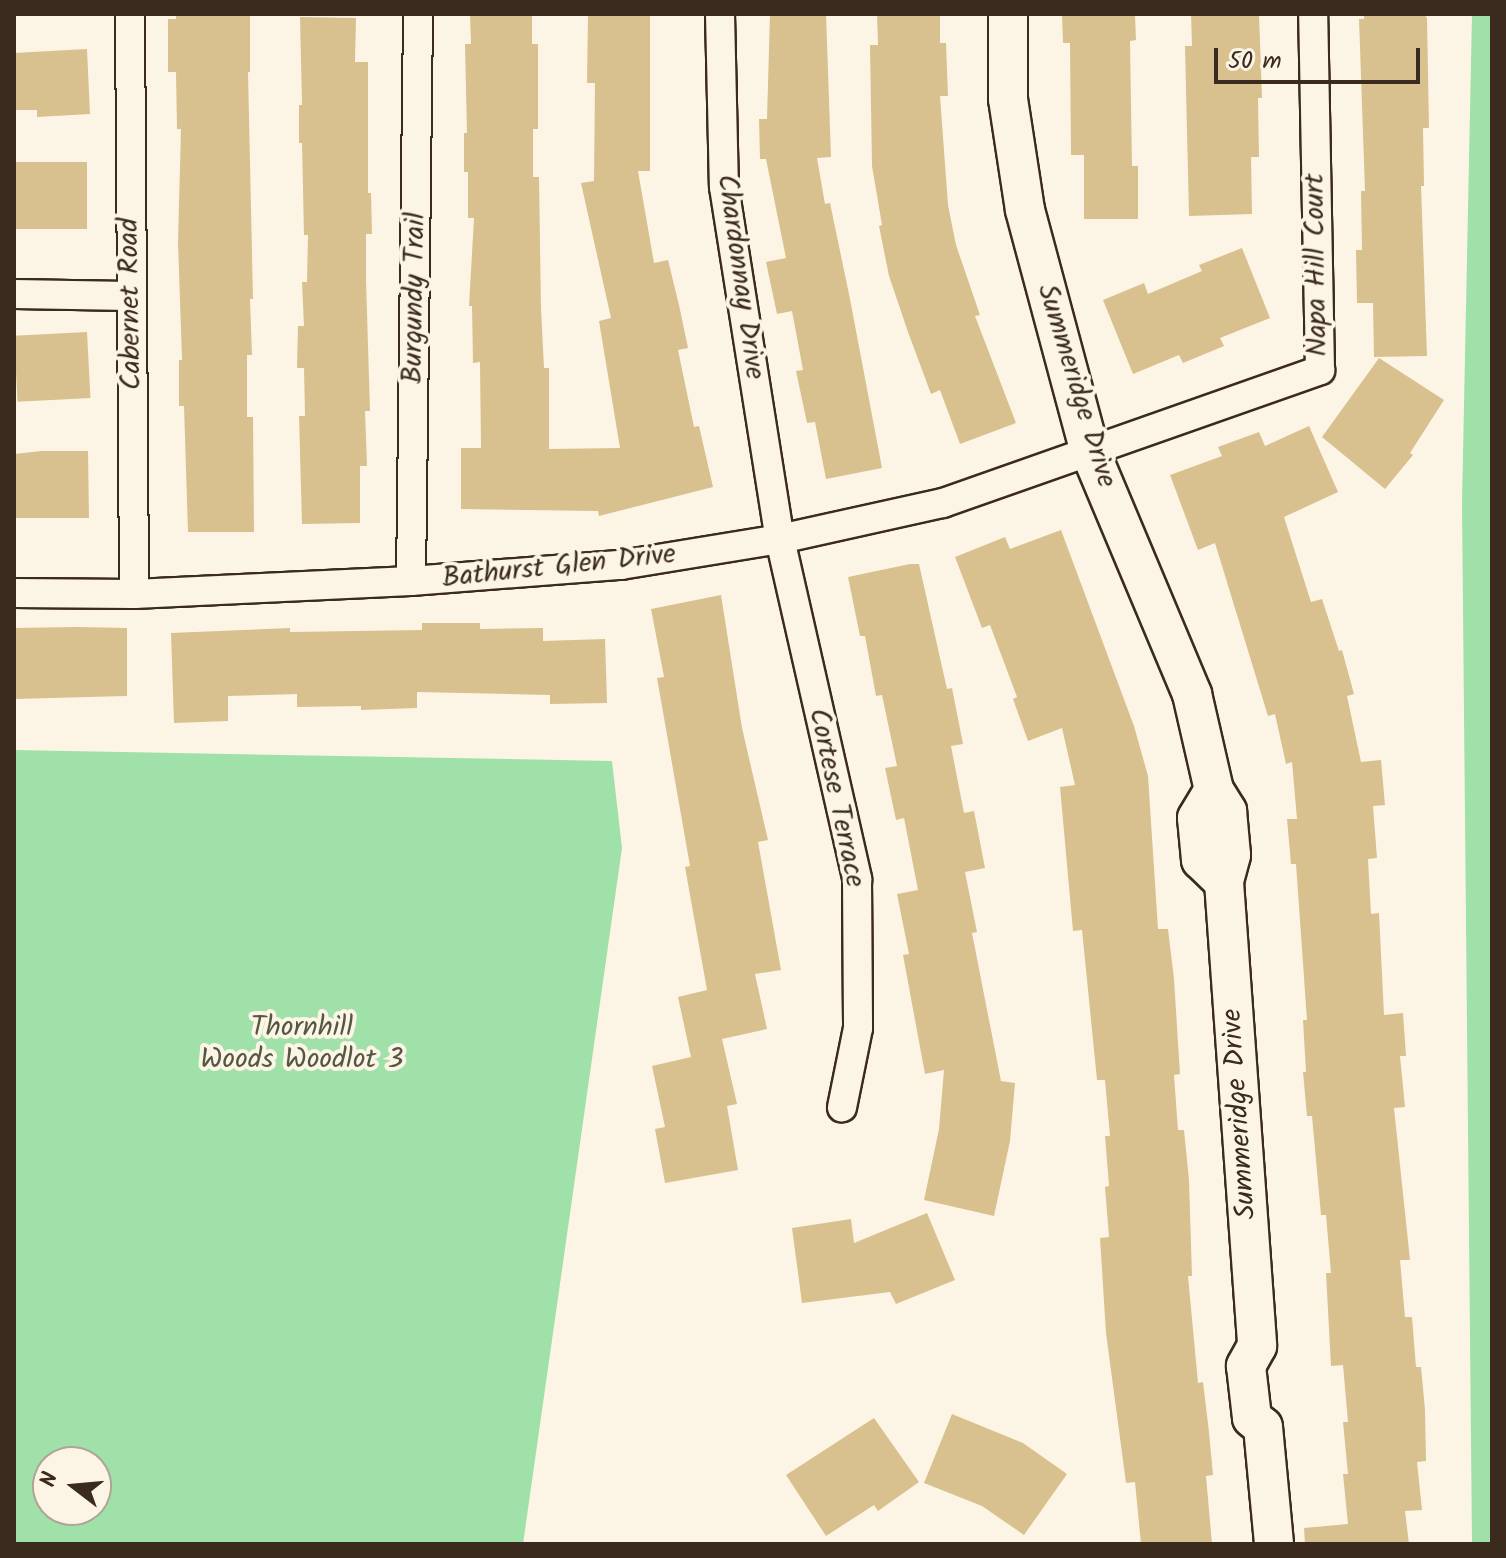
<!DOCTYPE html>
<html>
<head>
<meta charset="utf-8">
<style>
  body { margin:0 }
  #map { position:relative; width:1506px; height:1558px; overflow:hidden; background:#fcf5e5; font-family:Kalam,sans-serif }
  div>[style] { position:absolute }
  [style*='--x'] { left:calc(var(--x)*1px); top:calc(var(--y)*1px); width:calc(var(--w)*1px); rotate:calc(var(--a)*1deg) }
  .green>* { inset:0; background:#a0e0a9 }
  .building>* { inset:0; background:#d9c08f; transform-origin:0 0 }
  .roads { filter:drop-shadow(2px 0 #3b2a1e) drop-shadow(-2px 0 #3b2a1e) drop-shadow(0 2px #3b2a1e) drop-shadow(0 -2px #3b2a1e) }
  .street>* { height:28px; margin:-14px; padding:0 14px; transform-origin:14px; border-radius:14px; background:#fcf5e5 }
  .secondary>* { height:38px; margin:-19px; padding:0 19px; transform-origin:19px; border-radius:19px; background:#fcf5e5 }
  span { translate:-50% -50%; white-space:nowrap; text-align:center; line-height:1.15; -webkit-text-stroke:8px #fcf5e5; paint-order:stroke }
  .street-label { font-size:28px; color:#3b2a1e }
  .park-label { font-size:28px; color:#545841 }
  .frame { position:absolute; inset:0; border:16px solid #3b2a1e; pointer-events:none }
  .north { position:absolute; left:32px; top:1446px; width:80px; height:80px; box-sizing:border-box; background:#fcf5e5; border:2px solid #afa495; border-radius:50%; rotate:286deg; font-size:22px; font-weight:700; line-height:32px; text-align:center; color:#3b2a1e }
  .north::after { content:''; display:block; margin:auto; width:28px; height:36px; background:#3b2a1e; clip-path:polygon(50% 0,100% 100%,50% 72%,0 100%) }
  .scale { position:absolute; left:1214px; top:48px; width:206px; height:36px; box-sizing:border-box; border:4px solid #3b2a1e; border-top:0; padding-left:10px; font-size:24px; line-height:28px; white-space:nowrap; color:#3b2a1e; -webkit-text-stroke:6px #fcf5e5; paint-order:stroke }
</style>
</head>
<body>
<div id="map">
  <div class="green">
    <i style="clip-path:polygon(1472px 14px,1492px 14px,1492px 1544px,1472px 1544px,1462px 504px)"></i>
    <i style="clip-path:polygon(evenodd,14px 750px,612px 761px,622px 848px,523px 1544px,14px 1544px,14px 750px,48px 1462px,96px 1462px,96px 1510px,48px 1510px,48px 1462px)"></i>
  </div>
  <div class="building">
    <i style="clip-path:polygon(176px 14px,250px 14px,250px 72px,248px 72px,253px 299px,250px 299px,252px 355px,247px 355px,247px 417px,253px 417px,254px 532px,188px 532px,184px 406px,179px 406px,179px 360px,182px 360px,178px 242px,181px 129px,177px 129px,176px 72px,168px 72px,168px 19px,176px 19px)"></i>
    <i style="clip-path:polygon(470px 14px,532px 14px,532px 44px,538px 44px,538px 129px,533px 129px,533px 177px,539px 177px,541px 309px,544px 368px,549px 368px,549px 449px,620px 448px,599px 321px,611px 318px,581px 183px,594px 181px,595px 83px,587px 83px,588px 14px,650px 14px,650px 171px,638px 171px,654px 263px,668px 260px,679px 305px,688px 348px,678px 350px,694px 427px,699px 426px,713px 487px,599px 516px,598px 511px,461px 509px,461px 448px,481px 448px,480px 362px,473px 363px,472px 306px,469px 306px,474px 218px,468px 218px,468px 172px,464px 172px,464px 133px,467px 133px,465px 44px,471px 44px)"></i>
    <i style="clip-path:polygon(770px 14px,826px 14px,831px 157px,817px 158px,825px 204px,830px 203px,850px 299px,882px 468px,826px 479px,815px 422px,807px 423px,796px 371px,803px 370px,792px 311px,777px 314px,766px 262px,786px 258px,766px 159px,760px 159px,759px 119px,767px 119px)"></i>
    <i style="clip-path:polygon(877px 14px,940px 14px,940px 43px,946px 43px,948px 96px,940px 96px,948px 205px,956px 245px,980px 315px,975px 316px,1016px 423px,960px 444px,940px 390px,931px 394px,908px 332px,889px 276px,879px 226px,882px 225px,872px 166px,870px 45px,878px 45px)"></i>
    <i style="clip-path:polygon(1062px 14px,1135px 14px,1136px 40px,1130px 41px,1132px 166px,1138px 166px,1138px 219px,1084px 219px,1084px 155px,1071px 155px,1070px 43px,1063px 43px)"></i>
    <i style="clip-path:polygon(1191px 14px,1259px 14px,1262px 98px,1258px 98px,1259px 157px,1251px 157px,1252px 214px,1189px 216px,1185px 46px,1192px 46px)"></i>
    <i style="clip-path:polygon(1364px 14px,1424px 14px,1427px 18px,1429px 128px,1423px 128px,1424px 186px,1421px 186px,1427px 356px,1374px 357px,1373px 303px,1357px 303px,1356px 250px,1362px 250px,1361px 191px,1365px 191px,1359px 19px,1364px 19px)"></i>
    <i style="clip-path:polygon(300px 17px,356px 18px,355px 62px,368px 62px,368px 193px,371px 193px,372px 234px,366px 234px,366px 280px,370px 411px,365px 411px,367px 466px,360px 466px,360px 523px,302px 524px,299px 416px,305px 416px,304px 368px,297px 368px,298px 326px,304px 326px,302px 282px,307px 282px,308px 235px,304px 235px,302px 143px,299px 143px,299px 105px,302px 105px)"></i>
    <i style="clip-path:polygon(87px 49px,90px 114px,37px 117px,37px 110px,14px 110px,14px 53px)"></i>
    <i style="left:14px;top:162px;width:73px;height:67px"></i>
    <i style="clip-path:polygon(1242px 248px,1270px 318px,1220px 338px,1224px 346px,1183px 363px,1179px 355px,1133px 374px,1103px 300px,1144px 283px,1148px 294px,1202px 271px,1199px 265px)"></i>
    <i style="left:87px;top:332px;width:66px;height:73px;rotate:87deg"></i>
    <i style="clip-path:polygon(1379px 358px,1444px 400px,1410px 453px,1413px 455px,1385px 489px,1322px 437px)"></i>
    <i style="clip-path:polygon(1309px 426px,1338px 492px,1284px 517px,1311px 602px,1322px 599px,1339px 651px,1342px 650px,1354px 694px,1347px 696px,1361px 762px,1381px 760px,1385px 805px,1373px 806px,1377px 858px,1368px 859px,1371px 914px,1379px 913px,1384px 1015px,1403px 1013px,1406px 1056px,1400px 1056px,1405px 1107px,1394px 1108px,1410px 1260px,1400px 1260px,1405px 1317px,1412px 1317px,1416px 1367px,1421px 1367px,1425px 1410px,1426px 1461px,1417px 1462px,1422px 1510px,1405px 1511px,1409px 1544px,1305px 1544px,1304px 1528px,1348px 1524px,1343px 1474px,1348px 1474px,1343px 1422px,1348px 1422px,1343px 1365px,1331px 1366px,1326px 1273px,1331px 1273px,1326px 1215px,1321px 1215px,1312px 1116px,1307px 1116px,1303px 1072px,1306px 1072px,1303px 1020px,1307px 1020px,1296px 864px,1291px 864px,1287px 819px,1297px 819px,1292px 762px,1286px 764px,1275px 714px,1268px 716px,1215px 543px,1198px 550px,1170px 475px,1222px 456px,1218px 447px,1259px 432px,1265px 446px)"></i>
    <i style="clip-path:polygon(42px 451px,88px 451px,89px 518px,14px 518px,14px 454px)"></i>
    <i style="clip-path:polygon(1061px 530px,1134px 726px,1148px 776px,1158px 929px,1168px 929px,1174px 979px,1180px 1074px,1174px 1075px,1178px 1130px,1184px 1130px,1189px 1180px,1192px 1276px,1188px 1276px,1198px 1383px,1203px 1382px,1209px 1432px,1213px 1475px,1206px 1476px,1212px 1544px,1141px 1544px,1135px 1482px,1126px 1483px,1106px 1333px,1100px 1238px,1109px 1237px,1105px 1187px,1109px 1186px,1105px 1136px,1110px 1136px,1105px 1080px,1097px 1080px,1082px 930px,1073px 931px,1060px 787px,1075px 785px,1062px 728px,1028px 741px,1013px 699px,1017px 697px,990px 625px,982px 628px,955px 557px,1005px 537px,1010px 549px)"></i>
    <i style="clip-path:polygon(910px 564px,919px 564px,947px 689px,952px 688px,963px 744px,951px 746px,964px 813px,974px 811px,985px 868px,965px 872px,977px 932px,972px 933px,1001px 1081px,1015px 1083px,1010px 1141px,994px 1216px,924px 1200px,939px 1129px,944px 1070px,925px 1074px,903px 955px,909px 954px,897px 894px,918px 890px,904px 818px,896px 820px,885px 768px,897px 766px,882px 695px,876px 696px,865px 636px,860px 636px,848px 577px)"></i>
    <i style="clip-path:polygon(721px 595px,742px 728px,768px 840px,758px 842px,781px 970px,755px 974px,767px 1029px,722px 1039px,737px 1104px,727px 1106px,738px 1170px,665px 1183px,655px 1129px,665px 1127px,652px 1066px,691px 1057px,678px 997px,707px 990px,685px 867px,690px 866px,657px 678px,664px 677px,651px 609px)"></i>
    <i style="clip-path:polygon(422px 623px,480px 623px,480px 629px,543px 628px,543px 641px,605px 639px,607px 703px,550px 704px,550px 695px,417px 692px,417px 708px,361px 710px,361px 706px,297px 707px,297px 694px,228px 696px,228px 721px,174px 723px,171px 633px,290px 628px,290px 632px,422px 630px)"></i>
    <i style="clip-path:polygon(77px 627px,127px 628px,127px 696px,14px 699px,14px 628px)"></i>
    <i style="clip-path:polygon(927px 1213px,955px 1280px,896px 1304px,890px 1292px,802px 1303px,792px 1228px,851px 1219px,854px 1243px)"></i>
    <i style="clip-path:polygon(952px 1414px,1023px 1443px,1067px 1474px,1024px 1535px,982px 1506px,924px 1483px)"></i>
    <i style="clip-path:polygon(874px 1418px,919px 1482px,878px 1511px,874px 1505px,826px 1536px,786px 1475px)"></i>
  </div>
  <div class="roads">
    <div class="street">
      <i style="--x:130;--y:14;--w:580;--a:89.6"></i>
      <i style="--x:720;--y:14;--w:173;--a:88.7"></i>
      <i style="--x:724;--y:187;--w:356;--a:81"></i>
      <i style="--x:780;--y:539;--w:349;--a:77.2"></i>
      <i style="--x:857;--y:879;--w:149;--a:89.6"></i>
      <i style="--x:858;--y:1028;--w:81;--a:101.4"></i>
      <i style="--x:14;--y:294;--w:116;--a:1"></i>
      <i style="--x:411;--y:581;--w:567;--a:-89.29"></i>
      <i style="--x:14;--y:593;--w:120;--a:0.5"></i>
      <i style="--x:134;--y:594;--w:277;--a:-2.7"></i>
      <i style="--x:411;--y:581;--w:211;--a:-4.4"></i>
      <i style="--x:621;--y:565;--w:161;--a:-9.3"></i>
      <i style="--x:780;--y:539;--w:167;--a:-12.5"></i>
      <i style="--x:943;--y:503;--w:400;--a:-19.4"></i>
      <i style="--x:1320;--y:370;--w:356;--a:-91.1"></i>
    </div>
    <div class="secondary">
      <i style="--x:1008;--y:14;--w:85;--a:90"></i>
      <i style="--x:1008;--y:99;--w:112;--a:81.3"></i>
      <i style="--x:1025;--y:210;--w:247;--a:75"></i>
      <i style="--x:1089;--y:449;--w:266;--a:67.2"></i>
      <i style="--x:1192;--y:694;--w:98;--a:77.1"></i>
      <i style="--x:1214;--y:790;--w:25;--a:58"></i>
      <i style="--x:1227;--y:811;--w:44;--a:84.8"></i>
      <i style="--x:1231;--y:855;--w:28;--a:105"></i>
      <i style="--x:1224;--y:882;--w:32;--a:-136"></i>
      <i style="--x:1201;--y:860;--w:42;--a:-95.4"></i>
      <i style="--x:1197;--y:818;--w:33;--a:-59"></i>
      <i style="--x:1224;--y:882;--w:465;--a:85.9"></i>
      <i style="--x:1257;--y:1346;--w:23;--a:119"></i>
      <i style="--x:1246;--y:1366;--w:52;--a:83.4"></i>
      <i style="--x:1252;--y:1418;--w:14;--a:39"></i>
      <i style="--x:1263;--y:1427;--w:118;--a:84.6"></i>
    </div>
  </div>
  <div class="street-label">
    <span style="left:1317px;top:265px;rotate:-91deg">Napa Hill Court</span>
    <span style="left:740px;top:277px;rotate:82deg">Chardonnay Drive</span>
    <span style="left:415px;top:298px;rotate:-89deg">Burgundy Trail</span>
    <span style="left:131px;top:304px;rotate:-91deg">Cabernet Road</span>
    <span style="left:1076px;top:386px;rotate:73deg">Summeridge Drive</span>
    <span style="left:559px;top:567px;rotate:-6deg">Bathurst Glen Drive</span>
    <span style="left:836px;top:798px;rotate:78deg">Cortese Terrace</span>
    <span style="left:1240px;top:1114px;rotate:-94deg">Summeridge Drive</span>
  </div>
  <div class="park-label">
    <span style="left:302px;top:1044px">Thornhill<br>Woods Woodlot 3</span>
  </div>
  <div class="frame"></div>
  <div class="north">N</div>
  <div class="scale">50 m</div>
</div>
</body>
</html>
